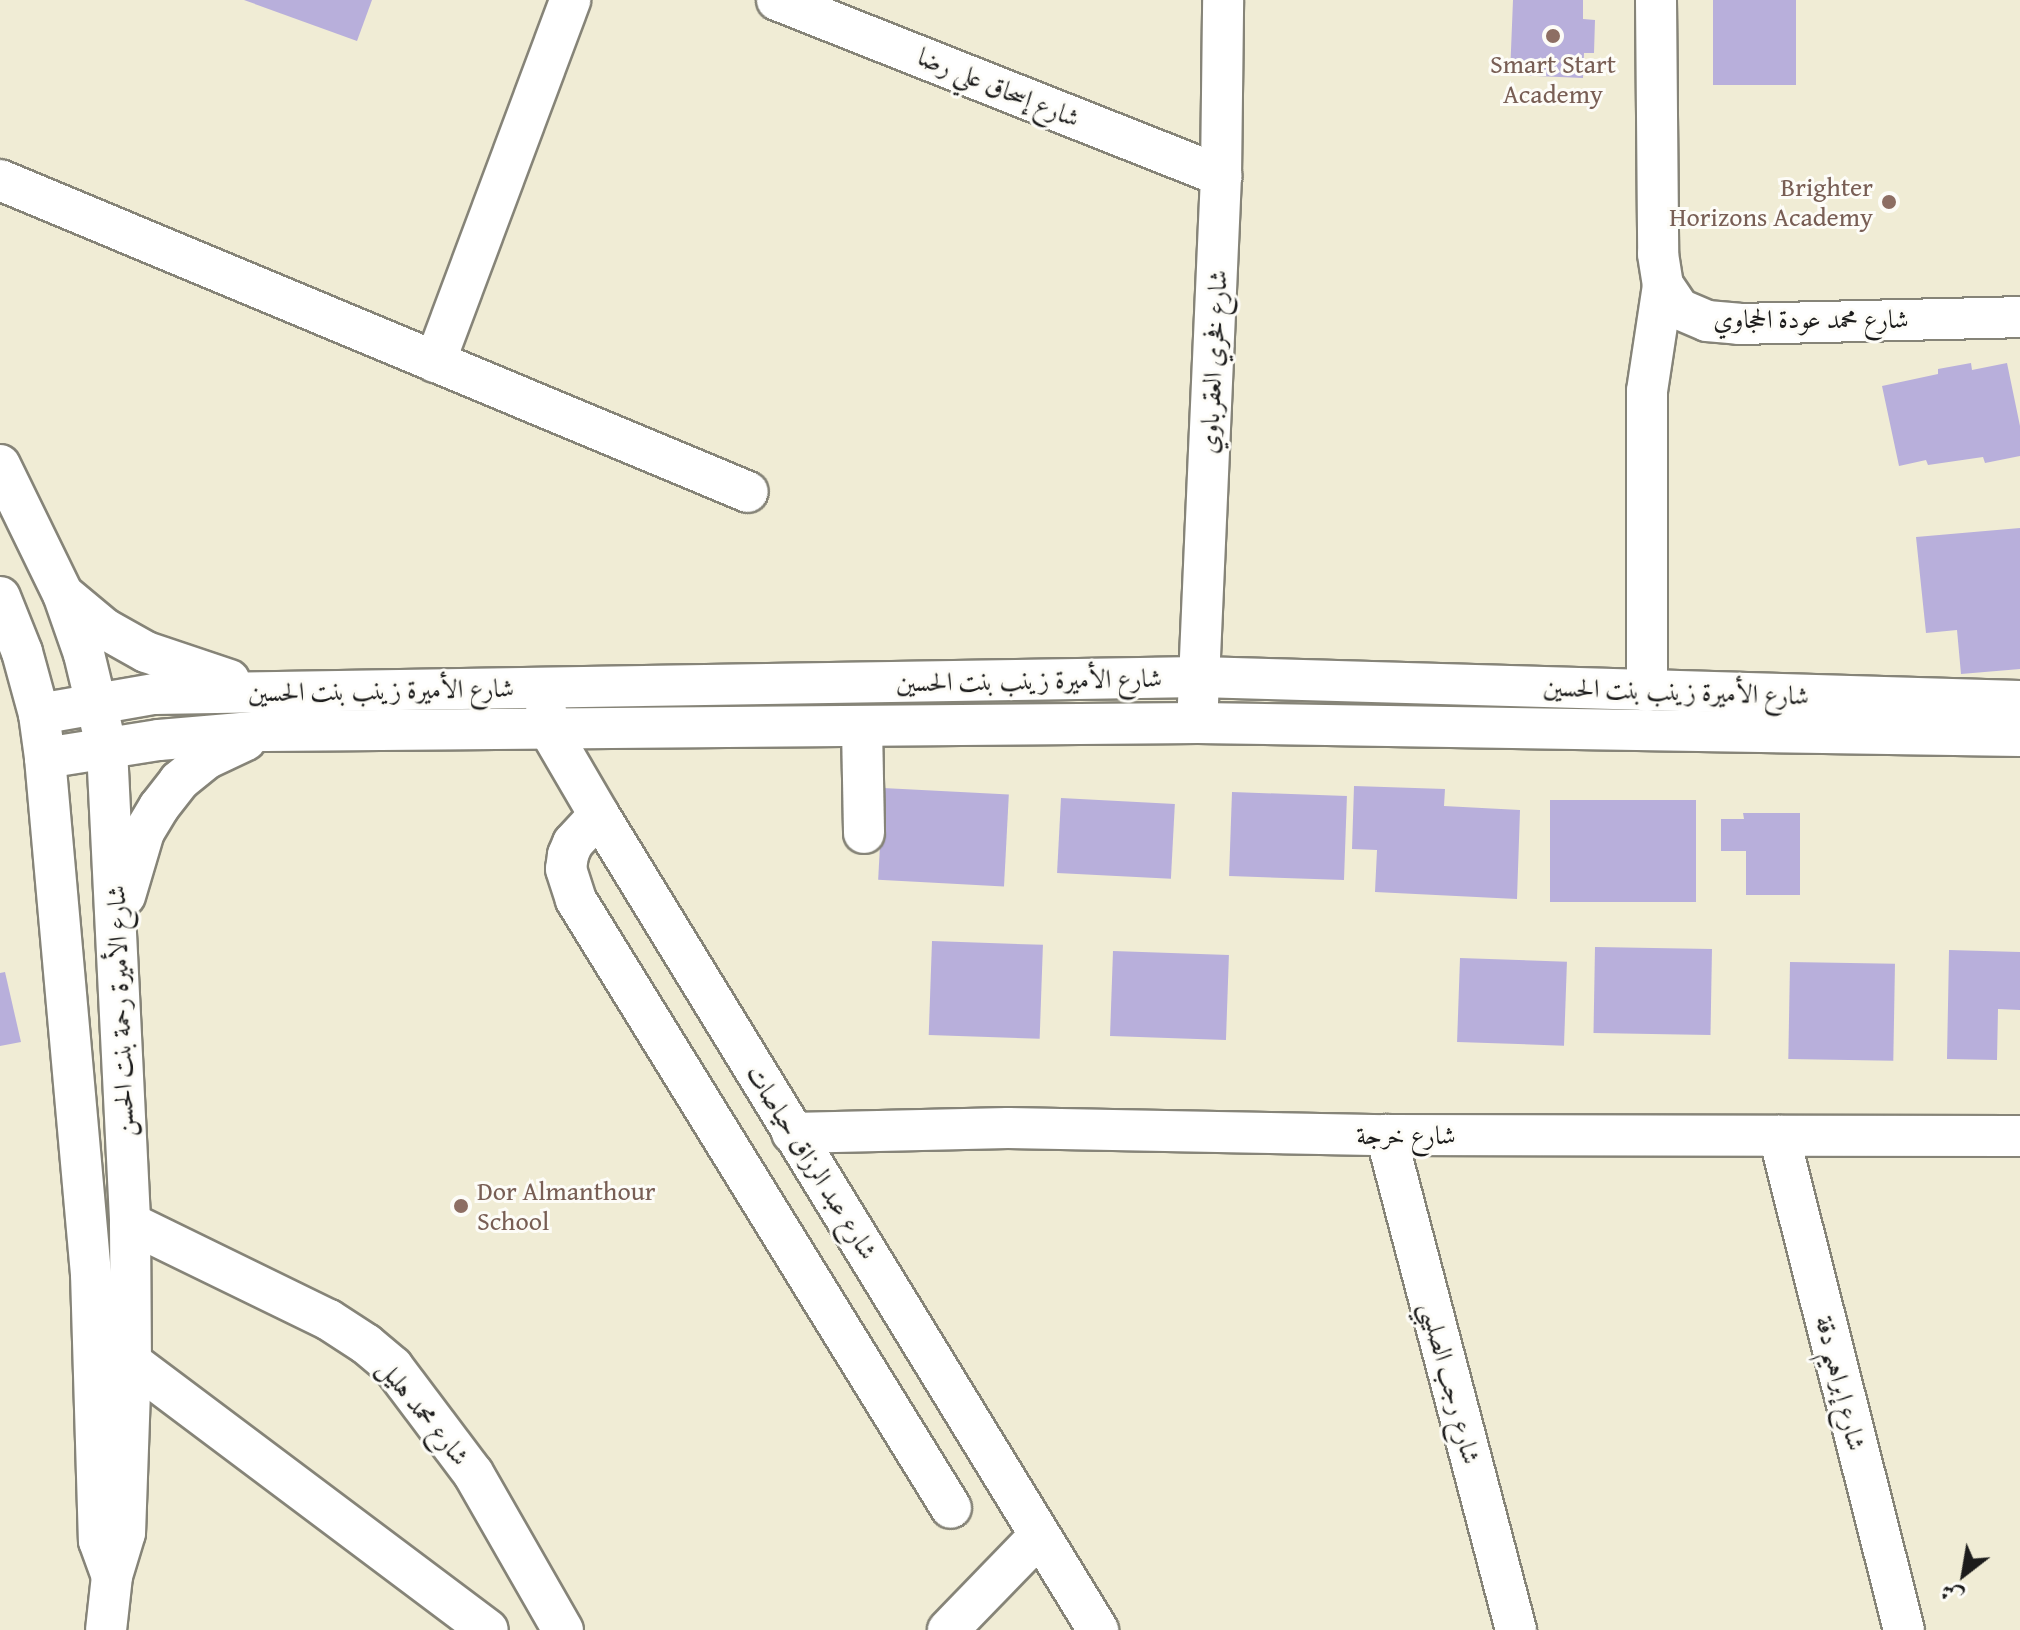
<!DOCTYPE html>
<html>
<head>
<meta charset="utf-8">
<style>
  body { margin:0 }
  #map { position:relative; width:2020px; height:1630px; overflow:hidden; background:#f0ecd5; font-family:"Gentium Book Plus",Amiri,serif }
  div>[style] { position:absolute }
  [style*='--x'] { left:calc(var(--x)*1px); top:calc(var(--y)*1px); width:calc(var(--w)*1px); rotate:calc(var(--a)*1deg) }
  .building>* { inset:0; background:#b8afdb; transform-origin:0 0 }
  .roads { filter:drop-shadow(2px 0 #868478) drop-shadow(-2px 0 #868478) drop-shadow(0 2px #868478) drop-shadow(0 -2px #868478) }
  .minor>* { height:40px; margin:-20px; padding:0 20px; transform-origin:20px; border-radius:20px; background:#fff }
  .dots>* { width:22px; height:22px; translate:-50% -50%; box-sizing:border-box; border:4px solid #fdfcf7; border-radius:50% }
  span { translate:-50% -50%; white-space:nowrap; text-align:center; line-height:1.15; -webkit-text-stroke:6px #fdfcf7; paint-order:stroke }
  .education-label { font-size:26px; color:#785e54 }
  .right { translate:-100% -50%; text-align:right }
  .left { translate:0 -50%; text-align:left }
  .street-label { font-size:26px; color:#1c1c1c }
  .north { position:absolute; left:1924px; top:1534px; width:80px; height:80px; -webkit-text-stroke:6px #fdfcf7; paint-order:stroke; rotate:211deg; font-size:22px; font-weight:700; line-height:32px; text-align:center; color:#1c1c1c }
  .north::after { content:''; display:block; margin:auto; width:28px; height:36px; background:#1c1c1c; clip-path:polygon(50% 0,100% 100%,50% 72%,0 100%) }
</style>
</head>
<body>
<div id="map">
  <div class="building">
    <i style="clip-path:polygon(244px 0,372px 0,357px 41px)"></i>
    <i style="clip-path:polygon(1513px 0,1583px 0,1583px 19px,1595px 20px,1594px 53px,1584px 53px,1583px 78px,1510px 75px)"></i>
    <i style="left:1713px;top:0;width:83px;height:85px"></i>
    <i style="clip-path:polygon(1971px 363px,1972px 370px,2007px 363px,2020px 426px,2020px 456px,1985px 463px,1983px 457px,1928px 465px,1926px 460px,1899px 466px,1882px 386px,1938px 374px,1938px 369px)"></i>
    <i style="clip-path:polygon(2020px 528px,2020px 669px,1961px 674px,1957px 630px,1926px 633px,1916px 537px)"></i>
    <i style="clip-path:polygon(1354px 786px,1445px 789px,1444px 806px,1520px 810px,1517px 899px,1375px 892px,1377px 850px,1352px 849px)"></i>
    <i style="left:883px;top:788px;width:126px;height:92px;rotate:3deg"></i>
    <i style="left:1232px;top:792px;width:115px;height:84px;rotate:2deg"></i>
    <i style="left:1061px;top:798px;width:114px;height:75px;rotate:3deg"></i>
    <i style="left:1550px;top:800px;width:146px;height:102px"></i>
    <i style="clip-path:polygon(1743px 813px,1800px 813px,1800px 895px,1746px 895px,1746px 851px,1721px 851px,1721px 819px,1744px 819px)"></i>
    <i style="left:932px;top:941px;width:111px;height:94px;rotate:2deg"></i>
    <i style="left:1595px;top:947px;width:117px;height:86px;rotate:1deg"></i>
    <i style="clip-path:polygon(1949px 950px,2020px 952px,2020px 1010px,1998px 1009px,1997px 1060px,1947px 1059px)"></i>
    <i style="left:1113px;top:951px;width:116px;height:85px;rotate:2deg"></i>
    <i style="left:1460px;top:958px;width:107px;height:84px;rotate:2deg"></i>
    <i style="left:1790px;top:962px;width:105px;height:97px;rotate:1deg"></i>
    <i style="clip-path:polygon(5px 972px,21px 1042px,0 1046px,0 973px)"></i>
  </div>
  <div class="roads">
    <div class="minor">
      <i style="--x:777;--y:0;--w:478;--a:21.6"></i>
      <i style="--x:1656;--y:0;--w:254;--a:89.5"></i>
      <i style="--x:1658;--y:254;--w:31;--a:81"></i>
      <i style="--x:1663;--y:285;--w:29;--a:56"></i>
      <i style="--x:1679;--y:309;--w:30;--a:23"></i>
      <i style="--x:1707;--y:321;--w:32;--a:5"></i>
      <i style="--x:1739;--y:324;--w:281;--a:-1.4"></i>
      <i style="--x:0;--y:180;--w:810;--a:22.64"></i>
      <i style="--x:435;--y:362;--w:386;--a:-69.5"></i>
      <i style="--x:0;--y:465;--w:144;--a:64"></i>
      <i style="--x:63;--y:594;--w:64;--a:70.7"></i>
      <i style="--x:84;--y:654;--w:98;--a:76.4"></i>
      <i style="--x:107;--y:749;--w:475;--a:87.2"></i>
      <i style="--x:130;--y:1223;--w:139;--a:89.6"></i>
      <i style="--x:131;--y:1362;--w:171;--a:92"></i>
      <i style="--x:125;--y:1533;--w:45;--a:106.8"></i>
      <i style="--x:112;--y:1576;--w:54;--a:96.3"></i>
      <i style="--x:64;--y:595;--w:53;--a:39.7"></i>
      <i style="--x:105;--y:629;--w:47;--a:29.3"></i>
      <i style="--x:146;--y:652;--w:88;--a:18.6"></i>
      <i style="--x:0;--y:597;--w:59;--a:68.2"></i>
      <i style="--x:22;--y:652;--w:64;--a:74.7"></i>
      <i style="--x:39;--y:714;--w:44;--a:82.2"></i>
      <i style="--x:45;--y:758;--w:518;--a:84.91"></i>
      <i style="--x:91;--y:1274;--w:267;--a:88.3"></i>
      <i style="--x:99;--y:1541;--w:37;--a:70"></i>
      <i style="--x:1647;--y:691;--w:300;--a:-90"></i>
      <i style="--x:1647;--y:391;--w:107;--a:-81.4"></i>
      <i style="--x:1198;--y:703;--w:528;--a:-87.5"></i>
      <i style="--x:1221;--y:176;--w:176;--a:-89.3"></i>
      <i style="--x:546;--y:711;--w:20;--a:79"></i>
      <i style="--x:550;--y:731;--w:97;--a:59.7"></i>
      <i style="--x:599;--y:815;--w:956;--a:58.52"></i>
      <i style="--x:39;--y:714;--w:117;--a:-9.9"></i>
      <i style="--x:154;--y:694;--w:1045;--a:-0.93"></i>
      <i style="--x:1199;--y:677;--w:821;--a:1.67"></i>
      <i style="--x:862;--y:727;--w:106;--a:88.9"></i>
      <i style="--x:45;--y:758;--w:115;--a:-9"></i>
      <i style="--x:159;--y:740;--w:106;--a:-4.9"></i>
      <i style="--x:265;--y:731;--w:933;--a:-0.49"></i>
      <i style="--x:1198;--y:723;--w:822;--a:0.91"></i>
      <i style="--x:599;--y:815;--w:38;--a:133"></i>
      <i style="--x:573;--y:843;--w:13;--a:113"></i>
      <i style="--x:568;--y:855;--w:14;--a:98"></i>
      <i style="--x:566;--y:869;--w:33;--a:72"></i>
      <i style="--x:576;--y:900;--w:714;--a:58.33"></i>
      <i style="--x:125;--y:896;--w:67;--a:-73.5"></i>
      <i style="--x:144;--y:832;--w:29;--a:-59"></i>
      <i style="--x:159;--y:807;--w:33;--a:-52"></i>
      <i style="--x:179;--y:781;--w:35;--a:-39"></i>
      <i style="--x:206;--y:759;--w:44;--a:-25.4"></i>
      <i style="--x:792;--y:1133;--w:216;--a:-1.3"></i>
      <i style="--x:1008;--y:1128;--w:378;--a:1.1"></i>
      <i style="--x:1386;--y:1135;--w:634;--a:0.09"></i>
      <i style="--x:1386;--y:1135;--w:512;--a:75.28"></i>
      <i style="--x:1779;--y:1136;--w:510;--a:75.8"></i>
      <i style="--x:130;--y:1223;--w:221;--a:26"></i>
      <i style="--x:329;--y:1320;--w:44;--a:33"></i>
      <i style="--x:366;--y:1344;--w:35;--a:40"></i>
      <i style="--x:393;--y:1367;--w:133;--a:53"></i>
      <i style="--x:473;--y:1473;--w:181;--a:60.2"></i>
      <i style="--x:131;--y:1362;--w:446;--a:36.9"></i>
      <i style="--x:948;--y:1630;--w:129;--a:-45.9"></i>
    </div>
  </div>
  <div class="dots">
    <i style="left:1553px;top:36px;background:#8d6e63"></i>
    <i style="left:1889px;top:202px;background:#8d6e63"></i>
    <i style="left:461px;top:1206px;background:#8d6e63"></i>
  </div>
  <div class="education-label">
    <span style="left:1553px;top:79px">Smart Start<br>Academy</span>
    <span class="right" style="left:1873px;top:202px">Brighter<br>Horizons Academy</span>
    <span class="left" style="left:477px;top:1206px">Dor Almanthour<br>School</span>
  </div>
  <div class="street-label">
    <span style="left:999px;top:87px;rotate:22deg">شارع إسحاق علي رضا</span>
    <span style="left:1811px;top:319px">شارع محمد عودة الحجاوي</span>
    <span style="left:1213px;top:362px;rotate:-87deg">شارع فخري العقرباوي</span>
    <span style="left:1029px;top:680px;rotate:-1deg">شارع الأميرة زينب بنت الحسين</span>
    <span style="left:381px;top:690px;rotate:-1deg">شارع الأميرة زينب بنت الحسين</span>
    <span style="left:1676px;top:691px;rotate:2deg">شارع الأميرة زينب بنت الحسين</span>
    <span style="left:120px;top:1011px;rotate:-92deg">شارع الأميرة رحمة بنت الحسن</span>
    <span style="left:1406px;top:1135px">شارع خرجة</span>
    <span style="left:812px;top:1162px;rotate:58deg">شارع عبد الرزاق حياصات</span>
    <span style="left:1451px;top:1383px;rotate:75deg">شارع رجب الصليبي</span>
    <span style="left:1841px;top:1383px;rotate:76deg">شارع إبراهيم دقة</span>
    <span style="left:424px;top:1412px;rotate:51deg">شارع محمد هليل</span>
  </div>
  <div class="north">ش</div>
</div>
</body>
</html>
